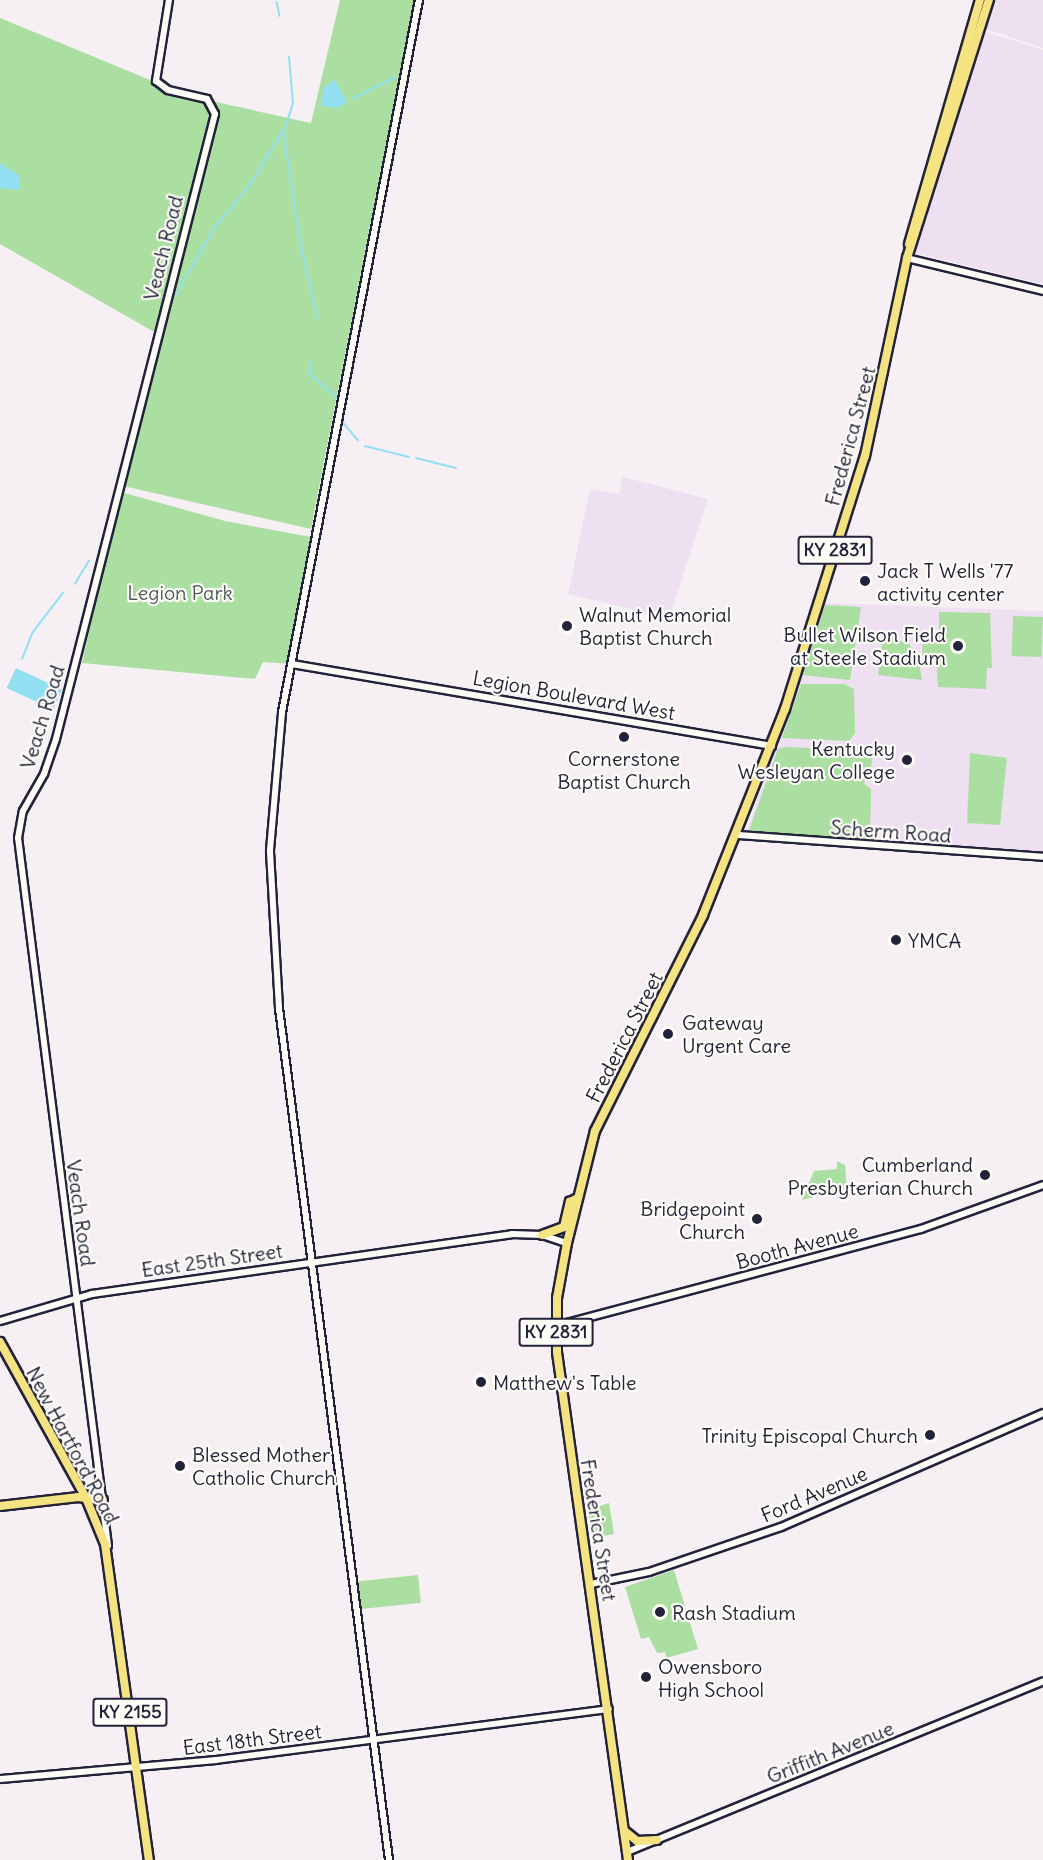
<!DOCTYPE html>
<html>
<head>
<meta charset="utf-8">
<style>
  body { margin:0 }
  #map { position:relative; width:1043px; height:1860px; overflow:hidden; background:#f6eff4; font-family:Delius,sans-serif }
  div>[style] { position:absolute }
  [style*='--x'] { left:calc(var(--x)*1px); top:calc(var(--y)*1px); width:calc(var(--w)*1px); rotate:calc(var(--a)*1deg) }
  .built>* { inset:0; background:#eee0f1 }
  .green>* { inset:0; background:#abdfa1; transform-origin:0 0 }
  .water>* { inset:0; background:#92dff2; transform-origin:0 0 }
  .stream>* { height:1.5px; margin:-0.75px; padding:0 0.75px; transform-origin:0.75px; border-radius:0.75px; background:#92dff2 }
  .roads { filter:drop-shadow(2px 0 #22223b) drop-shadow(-2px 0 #22223b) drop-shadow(0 2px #22223b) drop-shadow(0 -2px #22223b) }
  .minor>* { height:6px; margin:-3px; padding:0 3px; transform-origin:3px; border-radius:3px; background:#fdfcf7 }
  .major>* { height:8px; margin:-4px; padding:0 4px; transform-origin:4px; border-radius:4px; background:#f5e382 }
  .dots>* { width:16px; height:16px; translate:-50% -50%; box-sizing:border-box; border:3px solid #fdfcf7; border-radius:50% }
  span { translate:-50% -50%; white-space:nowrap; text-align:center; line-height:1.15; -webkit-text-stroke:4.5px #fdfcf7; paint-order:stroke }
  .shield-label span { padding:2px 4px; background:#fdfcf7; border:2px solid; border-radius:4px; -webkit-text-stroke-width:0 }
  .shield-label { font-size:18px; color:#22223b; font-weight:700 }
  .street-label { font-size:20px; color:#22223b }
  .poi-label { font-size:20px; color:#22223b }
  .left { translate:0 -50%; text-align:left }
  .right { translate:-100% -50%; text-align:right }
  .park-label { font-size:20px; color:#4b5b5a }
</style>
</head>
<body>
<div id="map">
  <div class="built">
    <i style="clip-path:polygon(993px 0,1043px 0,1043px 48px,985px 29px)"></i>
    <i style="clip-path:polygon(983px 31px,1043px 50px,1043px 284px,916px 253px)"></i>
    <i style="clip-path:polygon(623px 477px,708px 499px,669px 618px,568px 594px,590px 489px,619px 494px)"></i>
    <i style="clip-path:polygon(825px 603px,1043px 611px,1043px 855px,746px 833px)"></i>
  </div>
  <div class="green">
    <i style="clip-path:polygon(340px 0,414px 0,311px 529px,123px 486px,156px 333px,0 244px,0 18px,189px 96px,311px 123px)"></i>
    <i style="clip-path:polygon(121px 492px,225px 521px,316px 538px,292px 664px,263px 662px,255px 679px,82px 663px)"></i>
    <i style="clip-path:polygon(825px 605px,861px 607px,850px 680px,803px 675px)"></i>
    <i style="clip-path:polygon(939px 612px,990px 613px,992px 668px,987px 668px,986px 689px,938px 687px,936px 659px,922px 656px,923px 637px,934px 637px,939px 631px)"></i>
    <i style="left:1013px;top:616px;width:30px;height:40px;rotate:2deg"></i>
    <i style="clip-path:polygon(883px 635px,909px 644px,919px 662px,922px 680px,878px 675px)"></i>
    <i style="clip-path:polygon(801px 684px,844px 684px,854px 689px,855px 733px,849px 741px,782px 738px)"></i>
    <i style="clip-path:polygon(785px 747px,859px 750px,872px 756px,871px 776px,866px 776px,864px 784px,871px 789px,870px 843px,748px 833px,778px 749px)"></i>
    <i style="clip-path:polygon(970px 753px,1007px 758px,1000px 825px,967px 823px)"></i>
    <i style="clip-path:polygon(837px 1161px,845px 1165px,847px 1189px,802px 1200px,814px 1171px,837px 1169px)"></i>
    <i style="clip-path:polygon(609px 1503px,614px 1534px,592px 1538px,588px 1510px)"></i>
    <i style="clip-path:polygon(674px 1570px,698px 1649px,666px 1658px,665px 1652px,657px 1653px,649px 1637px,641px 1639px,625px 1587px)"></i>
    <i style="left:418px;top:1575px;width:28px;height:62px;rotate:84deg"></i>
  </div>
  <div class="water">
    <i style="clip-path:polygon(335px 80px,347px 102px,337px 108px,321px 106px,324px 87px)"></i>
    <i style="clip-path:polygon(0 163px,20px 176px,19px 190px,0 188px)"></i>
    <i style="left:16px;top:668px;width:51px;height:22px;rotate:25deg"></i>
  </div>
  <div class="stream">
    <i style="--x:277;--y:2;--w:14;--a:78"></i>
    <i style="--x:352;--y:99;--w:48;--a:-27.1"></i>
    <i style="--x:284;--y:133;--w:117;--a:81.2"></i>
    <i style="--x:302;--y:249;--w:71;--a:76.9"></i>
    <i style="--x:176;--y:295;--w:78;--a:-60.2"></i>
    <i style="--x:215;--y:227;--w:51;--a:-49.8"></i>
    <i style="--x:248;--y:188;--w:70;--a:-58.3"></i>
    <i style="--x:285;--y:128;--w:26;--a:-72"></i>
    <i style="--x:293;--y:103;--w:46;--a:-95"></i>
    <i style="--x:312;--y:360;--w:14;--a:98"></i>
    <i style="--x:310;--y:374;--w:38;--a:41"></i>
    <i style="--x:342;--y:421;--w:25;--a:50"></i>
    <i style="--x:365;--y:446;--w:45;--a:14"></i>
    <i style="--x:416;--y:458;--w:41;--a:14"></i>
    <i style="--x:75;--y:584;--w:27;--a:-59"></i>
    <i style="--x:22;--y:659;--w:29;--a:-68"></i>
    <i style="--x:33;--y:632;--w:49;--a:-52.4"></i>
  </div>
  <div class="roads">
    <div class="minor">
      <i style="--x:907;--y:258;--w:140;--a:13.6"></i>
      <i style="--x:292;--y:664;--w:487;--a:9.7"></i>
      <i style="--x:738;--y:835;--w:306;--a:4.1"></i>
      <i style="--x:0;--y:1321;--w:96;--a:-16.4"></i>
      <i style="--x:92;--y:1294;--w:424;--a:-8.1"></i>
      <i style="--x:512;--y:1234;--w:30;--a:2"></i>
      <i style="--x:542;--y:1235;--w:26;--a:18"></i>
      <i style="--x:556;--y:1326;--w:378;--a:-14.9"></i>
      <i style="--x:921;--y:1229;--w:130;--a:-19.8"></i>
      <i style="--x:108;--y:1546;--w:714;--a:-97.24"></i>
      <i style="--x:18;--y:838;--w:27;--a:-80"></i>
      <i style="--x:23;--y:811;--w:43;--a:-60.4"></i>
      <i style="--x:44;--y:774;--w:37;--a:-71"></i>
      <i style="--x:56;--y:739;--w:645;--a:-75.73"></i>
      <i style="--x:215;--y:114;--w:17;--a:-118"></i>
      <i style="--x:207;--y:99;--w:40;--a:-167"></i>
      <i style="--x:168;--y:90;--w:15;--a:-143"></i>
      <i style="--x:156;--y:81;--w:82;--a:-80.9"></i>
      <i style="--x:591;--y:1584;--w:59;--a:-11.7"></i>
      <i style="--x:649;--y:1572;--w:139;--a:-18.8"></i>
      <i style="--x:781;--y:1527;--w:286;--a:-23.5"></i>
      <i style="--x:0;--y:1779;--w:217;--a:-5"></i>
      <i style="--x:216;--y:1760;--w:396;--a:-7.4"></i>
      <i style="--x:627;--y:1852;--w:450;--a:-22.3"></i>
      <i style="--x:389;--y:1860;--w:859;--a:-97.36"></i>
      <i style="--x:279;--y:1008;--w:158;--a:-93.3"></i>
      <i style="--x:270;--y:850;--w:139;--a:-85"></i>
      <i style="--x:282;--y:712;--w:725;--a:-79.11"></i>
    </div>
    <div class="major">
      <i style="--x:909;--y:244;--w:254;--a:-73.8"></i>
      <i style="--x:542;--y:1235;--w:23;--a:-20"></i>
      <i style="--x:564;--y:1227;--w:26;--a:-77"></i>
      <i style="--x:570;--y:1202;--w:7;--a:-27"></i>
      <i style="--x:0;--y:1342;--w:178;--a:61.1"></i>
      <i style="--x:86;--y:1498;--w:50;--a:67.6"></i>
      <i style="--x:105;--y:1544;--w:319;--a:82.1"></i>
      <i style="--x:0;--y:1506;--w:79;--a:-6.6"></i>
      <i style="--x:78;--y:1497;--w:25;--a:7"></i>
      <i style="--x:626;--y:1832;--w:14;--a:39"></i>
      <i style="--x:637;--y:1841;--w:20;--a:-3"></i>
      <i style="--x:628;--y:1860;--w:513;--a:-97.96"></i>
      <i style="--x:557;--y:1352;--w:54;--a:-90"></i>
      <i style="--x:557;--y:1298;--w:56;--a:-79.7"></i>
      <i style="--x:567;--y:1243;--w:115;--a:-76"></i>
      <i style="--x:595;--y:1131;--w:241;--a:-63.4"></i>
      <i style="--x:703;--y:915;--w:222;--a:-68.3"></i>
      <i style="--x:785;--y:709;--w:265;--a:-72.5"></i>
      <i style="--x:865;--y:456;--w:202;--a:-78"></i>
      <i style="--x:907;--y:258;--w:271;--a:-72.4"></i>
    </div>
  </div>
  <div class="dots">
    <i style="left:865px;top:581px;background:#22223b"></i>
    <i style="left:567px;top:626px;background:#22223b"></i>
    <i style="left:958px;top:646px;background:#22223b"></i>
    <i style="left:624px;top:737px;background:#22223b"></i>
    <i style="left:907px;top:760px;background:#22223b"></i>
    <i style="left:896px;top:940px;background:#22223b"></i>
    <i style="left:668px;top:1034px;background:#22223b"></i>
    <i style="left:985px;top:1175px;background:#22223b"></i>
    <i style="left:757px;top:1219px;background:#22223b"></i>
    <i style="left:481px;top:1382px;background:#22223b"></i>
    <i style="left:930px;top:1435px;background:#22223b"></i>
    <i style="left:180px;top:1466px;background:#22223b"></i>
    <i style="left:660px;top:1612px;background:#22223b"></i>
    <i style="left:646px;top:1677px;background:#22223b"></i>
  </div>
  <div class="shield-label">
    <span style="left:835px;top:550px">KY 2831</span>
    <span style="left:556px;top:1332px">KY 2831</span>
    <span style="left:130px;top:1712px">KY 2155</span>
  </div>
  <div class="street-label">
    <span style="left:163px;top:248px;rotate:-76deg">Veach Road</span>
    <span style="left:850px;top:436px;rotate:-75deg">Frederica Street</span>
    <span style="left:574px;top:695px;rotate:10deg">Legion Boulevard West</span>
    <span style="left:42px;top:717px;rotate:-73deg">Veach Road</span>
    <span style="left:891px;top:831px;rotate:4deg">Scherm Road</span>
    <span style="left:624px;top:1037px;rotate:-63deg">Frederica Street</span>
    <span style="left:81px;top:1213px;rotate:82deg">Veach Road</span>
    <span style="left:797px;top:1246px;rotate:-15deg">Booth Avenue</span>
    <span style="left:212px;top:1260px;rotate:-8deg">East 25th Street</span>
    <span style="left:73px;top:1445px;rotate:62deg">New Hartford Road</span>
    <span style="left:814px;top:1494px;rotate:-23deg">Ford Avenue</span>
    <span style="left:599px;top:1530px;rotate:81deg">Frederica Street</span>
    <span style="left:252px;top:1739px;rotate:-7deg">East 18th Street</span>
    <span style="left:830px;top:1752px;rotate:-22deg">Griffith Avenue</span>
  </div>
  <div class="poi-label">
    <span class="left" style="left:877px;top:582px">Jack T Wells '77<br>activity center</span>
    <span class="left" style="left:579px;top:626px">Walnut Memorial<br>Baptist Church</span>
    <span class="right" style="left:946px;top:646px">Bullet Wilson Field<br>at Steele Stadium</span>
    <span class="right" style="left:895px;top:760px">Kentucky<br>Wesleyan College</span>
    <span style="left:624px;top:770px">Cornerstone<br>Baptist Church</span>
    <span class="left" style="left:908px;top:940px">YMCA</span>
    <span class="left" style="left:682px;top:1034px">Gateway<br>Urgent Care</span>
    <span class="right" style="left:973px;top:1176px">Cumberland<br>Presbyterian Church</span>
    <span class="right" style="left:745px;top:1220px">Bridgepoint<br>Church</span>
    <span class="left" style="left:493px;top:1382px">Matthew's Table</span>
    <span class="right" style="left:918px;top:1435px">Trinity Episcopal Church</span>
    <span class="left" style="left:192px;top:1466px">Blessed Mother<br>Catholic Church</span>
    <span class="left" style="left:672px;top:1612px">Rash Stadium</span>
    <span class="left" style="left:658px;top:1678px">Owensboro<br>High School</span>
  </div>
  <div class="park-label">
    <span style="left:180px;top:592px">Legion Park</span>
  </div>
</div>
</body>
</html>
